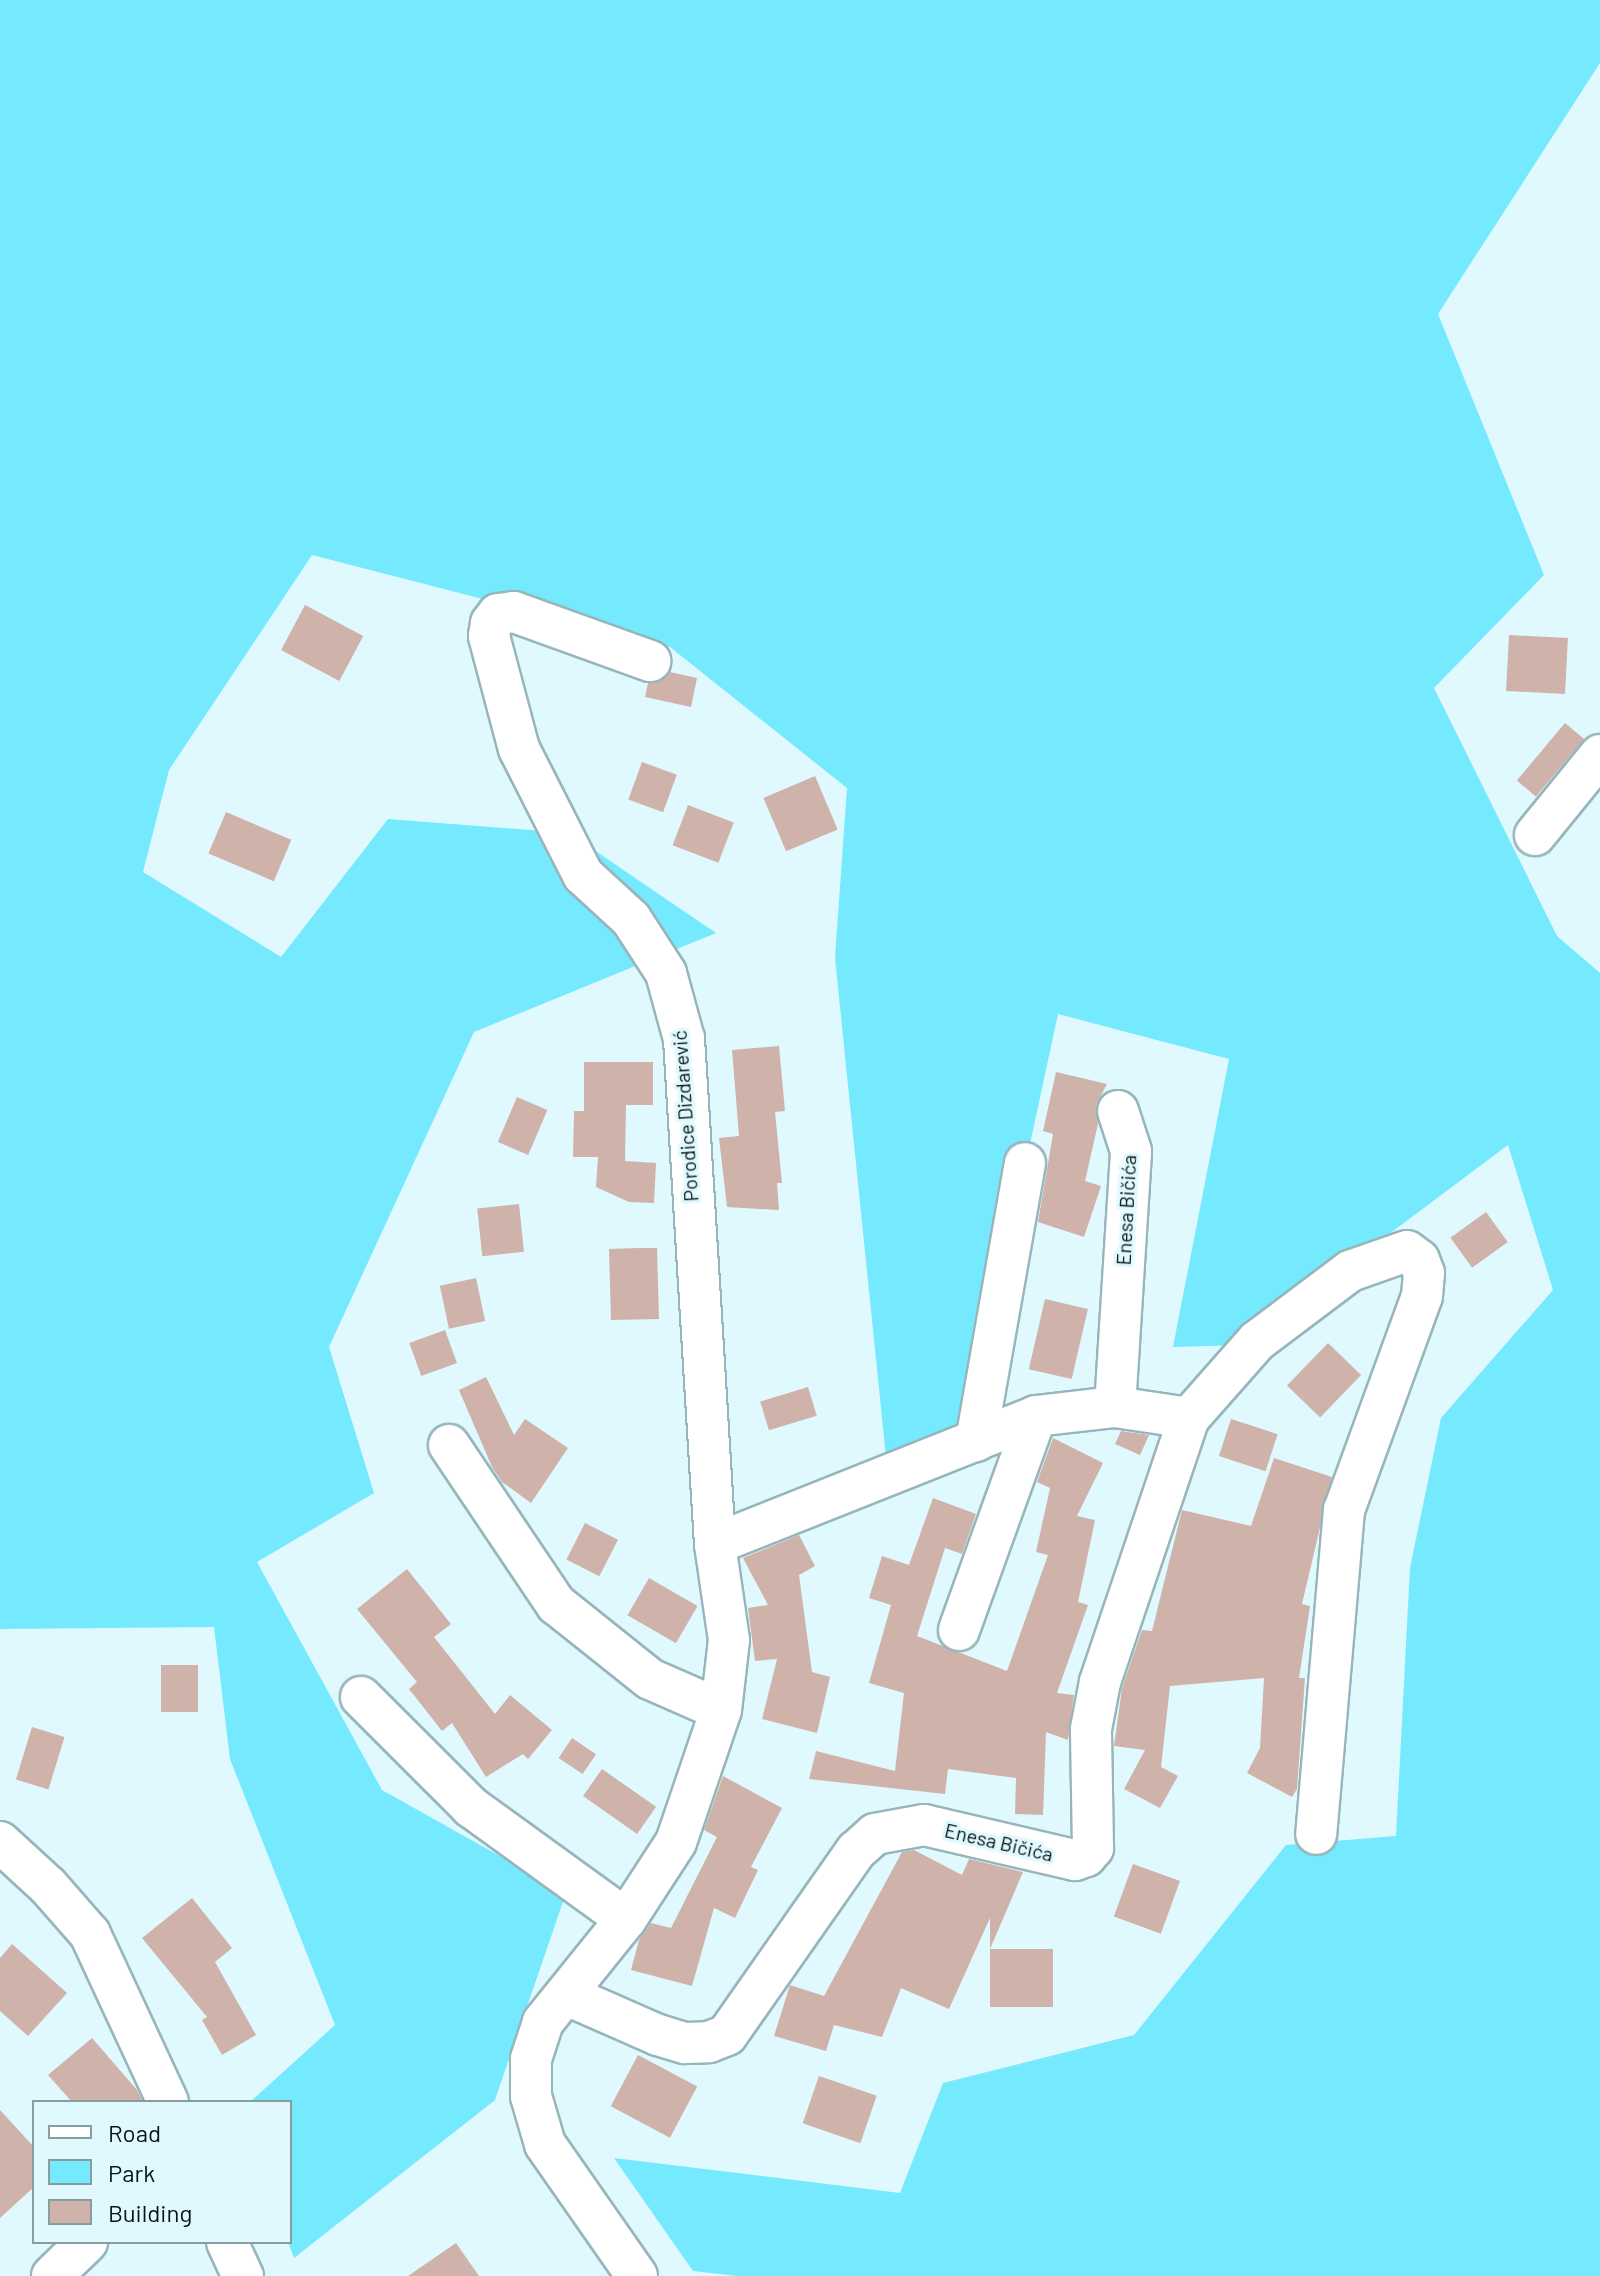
<!DOCTYPE html>
<html>
<head>
<meta charset="utf-8">
<style>
  body { margin:0 }
  #map { position:relative; width:1600px; height:2276px; overflow:hidden; background:#dff9fe; font-family:Barlow,sans-serif }
  div>[style] { position:absolute }
  [style*='--x'] { left:calc(var(--x)*1px); top:calc(var(--y)*1px); width:calc(var(--w)*1px); rotate:calc(var(--a)*1deg) }
  .green>* { inset:0; background:#75e9fe }
  .building>* { inset:0; background:#cfb3aa; transform-origin:0 0 }
  .roads { filter:drop-shadow(2px 0 #97b6bc) drop-shadow(-2px 0 #97b6bc) drop-shadow(0 2px #97b6bc) drop-shadow(0 -2px #97b6bc) }
  .minor>* { height:40px; margin:-20px; padding:0 20px; transform-origin:20px; border-radius:20px; background:#fff }
  span { translate:-50% -50%; white-space:nowrap; text-align:center; line-height:1.15; -webkit-text-stroke:7px #dff9fe; paint-order:stroke }
  .street-label { font-size:20px; color:#081315 }
  .legend { position:absolute; left:32px; top:2100px; width:260px; height:144px; box-sizing:border-box; background:#dff9fe; border:2px solid #899da1; margin:0; padding:10px 14px; list-style:none; font-size:24px; color:#081315 }
  .legend li { display:flex; align-items:center; gap:16px; height:40px }
  .legend b { width:40px; border:2px solid #899da1 }
</style>
</head>
<body>
<div id="map">
  <div class="green">
    <i style="clip-path:polygon(0 0,1600px 0,1600px 63px,1438px 314px,1544px 575px,1434px 688px,1557px 936px,1600px 973px,1600px 2276px,737px 2276px,693px 2271px,614px 2158px,900px 2193px,943px 2083px,1134px 2035px,1286px 1845px,1396px 1836px,1410px 1568px,1441px 1418px,1553px 1290px,1508px 1145px,1241px 1345px,1173px 1347px,1229px 1059px,1058px 1014px,969px 1428px,887px 1467px,835px 958px,847px 788px,670px 647px,312px 555px,169px 770px,143px 872px,281px 957px,388px 819px,569px 833px,716px 933px,474px 1032px,329px 1347px,374px 1493px,257px 1562px,382px 1790px,566px 1893px,495px 2100px,294px 2258px,288px 2242px,290px 2102px,250px 2102px,335px 2025px,230px 1759px,214px 1627px,0 1629px)"></i>
  </div>
  <div class="building">
    <i style="left:305px;top:605px;width:66px;height:51px;rotate:28deg"></i>
    <i style="left:1509px;top:635px;width:59px;height:56px;rotate:3deg"></i>
    <i style="clip-path:polygon(670px 672px,697px 678px,691px 707px,645px 697px,648px 683px)"></i>
    <i style="left:1565px;top:723px;width:25px;height:75px;rotate:40deg"></i>
    <i style="left:642px;top:762px;width:37px;height:40px;rotate:20deg"></i>
    <i style="left:815px;top:776px;width:58px;height:56px;rotate:67deg"></i>
    <i style="left:688px;top:805px;width:49px;height:43px;rotate:21deg"></i>
    <i style="left:226px;top:812px;width:71px;height:45px;rotate:23deg"></i>
    <i style="clip-path:polygon(779px 1046px,785px 1111px,775px 1112px,782px 1183px,777px 1183px,779px 1210px,727px 1207px,719px 1138px,739px 1136px,732px 1050px)"></i>
    <i style="clip-path:polygon(584px 1062px,653px 1062px,653px 1105px,626px 1105px,625px 1161px,656px 1163px,654px 1203px,629px 1202px,596px 1187px,598px 1157px,573px 1157px,574px 1111px,584px 1111px)"></i>
    <i style="clip-path:polygon(1056px 1072px,1107px 1084px,1096px 1105px,1098px 1124px,1085px 1181px,1101px 1186px,1084px 1237px,1038px 1222px,1053px 1134px,1043px 1131px)"></i>
    <i style="left:517px;top:1097px;width:33px;height:49px;rotate:23deg"></i>
    <i style="left:519px;top:1204px;width:48px;height:42px;rotate:84deg"></i>
    <i style="left:1486px;top:1212px;width:37px;height:44px;rotate:54deg"></i>
    <i style="clip-path:polygon(639px 1248px,657px 1248px,659px 1319px,611px 1320px,609px 1249px)"></i>
    <i style="left:476px;top:1278px;width:44px;height:37px;rotate:78deg"></i>
    <i style="left:1045px;top:1299px;width:44px;height:72px;rotate:13deg"></i>
    <i style="left:445px;top:1330px;width:35px;height:38px;rotate:70deg"></i>
    <i style="left:1328px;top:1343px;width:46px;height:59px;rotate:44deg"></i>
    <i style="clip-path:polygon(486px 1377px,514px 1435px,525px 1419px,568px 1448px,531px 1503px,502px 1482px,492px 1467px,459px 1390px)"></i>
    <i style="left:808px;top:1387px;width:30px;height:50px;rotate:73deg"></i>
    <i style="left:1231px;top:1419px;width:49px;height:39px;rotate:18deg"></i>
    <i style="clip-path:polygon(1121px 1431px,1149px 1435px,1140px 1455px,1115px 1444px)"></i>
    <i style="clip-path:polygon(1053px 1438px,1103px 1463px,1077px 1516px,1095px 1520px,1078px 1602px,1088px 1605px,1057px 1693px,1074px 1695px,1068px 1740px,1046px 1732px,1043px 1815px,1015px 1814px,1016px 1778px,948px 1769px,945px 1794px,809px 1779px,816px 1751px,895px 1771px,904px 1693px,869px 1683px,891px 1605px,869px 1598px,882px 1556px,909px 1565px,933px 1498px,976px 1514px,962px 1554px,945px 1548px,917px 1636px,1007px 1671px,1048px 1555px,1036px 1552px,1050px 1488px,1037px 1482px)"></i>
    <i style="clip-path:polygon(1274px 1458px,1332px 1477px,1302px 1604px,1310px 1606px,1299px 1678px,1305px 1678px,1297px 1789px,1292px 1797px,1247px 1773px,1260px 1748px,1264px 1678px,1170px 1686px,1161px 1767px,1178px 1776px,1160px 1808px,1124px 1789px,1145px 1750px,1114px 1746px,1122px 1688px,1142px 1630px,1152px 1631px,1182px 1510px,1251px 1526px)"></i>
    <i style="left:585px;top:1523px;width:37px;height:41px;rotate:27deg"></i>
    <i style="clip-path:polygon(799px 1535px,815px 1566px,799px 1575px,812px 1672px,830px 1677px,817px 1733px,762px 1719px,777px 1659px,755px 1661px,748px 1608px,768px 1605px,743px 1558px)"></i>
    <i style="clip-path:polygon(407px 1569px,451px 1624px,434px 1637px,495px 1714px,510px 1695px,552px 1730px,528px 1759px,523px 1754px,486px 1777px,452px 1723px,442px 1731px,409px 1689px,417px 1682px,357px 1609px)"></i>
    <i style="left:649px;top:1578px;width:56px;height:43px;rotate:30deg"></i>
    <i style="left:161px;top:1665px;width:37px;height:47px"></i>
    <i style="left:32px;top:1727px;width:34px;height:55px;rotate:17deg"></i>
    <i style="left:572px;top:1738px;width:29px;height:24px;rotate:34deg"></i>
    <i style="left:602px;top:1769px;width:66px;height:33px;rotate:35deg"></i>
    <i style="clip-path:polygon(723px 1776px,782px 1808px,751px 1867px,758px 1870px,735px 1918px,714px 1908px,692px 1986px,631px 1970px,639px 1940px,651px 1923px,671px 1928px,717px 1837px,704px 1830px)"></i>
    <i style="clip-path:polygon(914px 1850px,962px 1875px,969px 1859px,1023px 1872px,990px 1949px,990px 1918px,949px 2009px,901px 1988px,882px 2037px,834px 2025px,826px 2051px,774px 2036px,790px 1985px,824px 1996px,902px 1852px)"></i>
    <i style="left:1133px;top:1864px;width:50px;height:56px;rotate:20deg"></i>
    <i style="clip-path:polygon(192px 1898px,232px 1948px,215px 1962px,256px 2035px,222px 2055px,202px 2020px,207px 2017px,142px 1938px)"></i>
    <i style="clip-path:polygon(12px 1944px,67px 1993px,28px 2036px,0 2011px,0 1958px)"></i>
    <i style="left:990px;top:1949px;width:63px;height:58px"></i>
    <i style="clip-path:polygon(92px 2038px,137px 2090px,143px 2102px,72px 2102px,48px 2075px)"></i>
    <i style="left:638px;top:2055px;width:67px;height:58px;rotate:28deg"></i>
    <i style="left:819px;top:2076px;width:61px;height:50px;rotate:19deg"></i>
    <i style="clip-path:polygon(0 2110px,34px 2147px,34px 2187px,0 2218px)"></i>
    <i style="clip-path:polygon(456px 2243px,479px 2276px,408px 2276px)"></i>
  </div>
  <div class="roads">
    <div class="minor">
      <i style="--x:1535;--y:835;--w:103;--a:-50.9"></i>
      <i style="--x:1115;--y:1407;--w:256;--a:-86.4"></i>
      <i style="--x:1131;--y:1151;--w:42;--a:-108"></i>
      <i style="--x:976;--y:1441;--w:282;--a:-80"></i>
      <i style="--x:449;--y:1445;--w:192;--a:56.1"></i>
      <i style="--x:556;--y:1604;--w:120;--a:38.6"></i>
      <i style="--x:650;--y:1679;--w:77;--a:23.6"></i>
      <i style="--x:715;--y:1544;--w:346;--a:-21.7"></i>
      <i style="--x:1036;--y:1416;--w:80;--a:-6.5"></i>
      <i style="--x:1115;--y:1407;--w:75;--a:8.5"></i>
      <i style="--x:959;--y:1630;--w:227;--a:-70.2"></i>
      <i style="--x:361;--y:1697;--w:156;--a:45"></i>
      <i style="--x:471;--y:1807;--w:191;--a:35.9"></i>
      <i style="--x:0;--y:1842;--w:65;--a:42.5"></i>
      <i style="--x:48;--y:1886;--w:64;--a:48.8"></i>
      <i style="--x:90;--y:1934;--w:185;--a:65.1"></i>
      <i style="--x:569;--y:1996;--w:97;--a:23.7"></i>
      <i style="--x:658;--y:2035;--w:28;--a:17"></i>
      <i style="--x:685;--y:2043;--w:24;--a:-2"></i>
      <i style="--x:709;--y:2042;--w:19;--a:-21"></i>
      <i style="--x:727;--y:2035;--w:225;--a:-55"></i>
      <i style="--x:856;--y:1851;--w:25;--a:-42"></i>
      <i style="--x:875;--y:1834;--w:50;--a:-10.4"></i>
      <i style="--x:924;--y:1825;--w:155;--a:13.1"></i>
      <i style="--x:1075;--y:1860;--w:12;--a:-20"></i>
      <i style="--x:1086;--y:1856;--w:11;--a:-49"></i>
      <i style="--x:1093;--y:1848;--w:119;--a:-91"></i>
      <i style="--x:1091;--y:1729;--w:48;--a:-79.2"></i>
      <i style="--x:1100;--y:1682;--w:279;--a:-71.4"></i>
      <i style="--x:1189;--y:1418;--w:103;--a:-48.6"></i>
      <i style="--x:1257;--y:1341;--w:116;--a:-37"></i>
      <i style="--x:1350;--y:1271;--w:60;--a:-19.3"></i>
      <i style="--x:1407;--y:1251;--w:15;--a:37"></i>
      <i style="--x:1419;--y:1260;--w:14;--a:69"></i>
      <i style="--x:1424;--y:1273;--w:23;--a:95"></i>
      <i style="--x:1422;--y:1296;--w:228;--a:110"></i>
      <i style="--x:1344;--y:1510;--w:325;--a:94.9"></i>
      <i style="--x:227;--y:2242;--w:38;--a:65"></i>
      <i style="--x:52;--y:2276;--w:49;--a:-44.2"></i>
      <i style="--x:637;--y:2276;--w:161;--a:-124.9"></i>
      <i style="--x:545;--y:2144;--w:50;--a:-106.3"></i>
      <i style="--x:531;--y:2096;--w:37;--a:-90"></i>
      <i style="--x:531;--y:2059;--w:39;--a:-72"></i>
      <i style="--x:543;--y:2022;--w:132;--a:-51.1"></i>
      <i style="--x:626;--y:1919;--w:92;--a:-57"></i>
      <i style="--x:676;--y:1842;--w:139;--a:-71.2"></i>
      <i style="--x:721;--y:1710;--w:70;--a:-83.5"></i>
      <i style="--x:729;--y:1640;--w:97;--a:-98.3"></i>
      <i style="--x:715;--y:1544;--w:506;--a:-93.51"></i>
      <i style="--x:684;--y:1039;--w:68;--a:-105.3"></i>
      <i style="--x:666;--y:973;--w:64;--a:-122.9"></i>
      <i style="--x:631;--y:919;--w:65;--a:-137.5"></i>
      <i style="--x:583;--y:875;--w:141;--a:-116.9"></i>
      <i style="--x:519;--y:749;--w:117;--a:-104.9"></i>
      <i style="--x:489;--y:636;--w:13;--a:-81"></i>
      <i style="--x:491;--y:623;--w:11;--a:-52"></i>
      <i style="--x:498;--y:614;--w:16;--a:-7"></i>
      <i style="--x:514;--y:612;--w:145;--a:19.8"></i>
    </div>
  </div>
  <div class="street-label">
    <span style="left:685px;top:1116px;rotate:-94deg">Porodice Dizdarević</span>
    <span style="left:1126px;top:1210px;rotate:-87deg">Enesa Bičića</span>
    <span style="left:999px;top:1842px;rotate:13deg">Enesa Bičića</span>
  </div>
  <ul class="legend">
  <li><b style="height:10px;background:#fff"></b>Road</li>
  <li><b style="height:22px;background:#75e9fe"></b>Park</li>
  <li><b style="height:22px;background:#cfb3aa"></b>Building</li>
  </ul>
</div>
</body>
</html>
